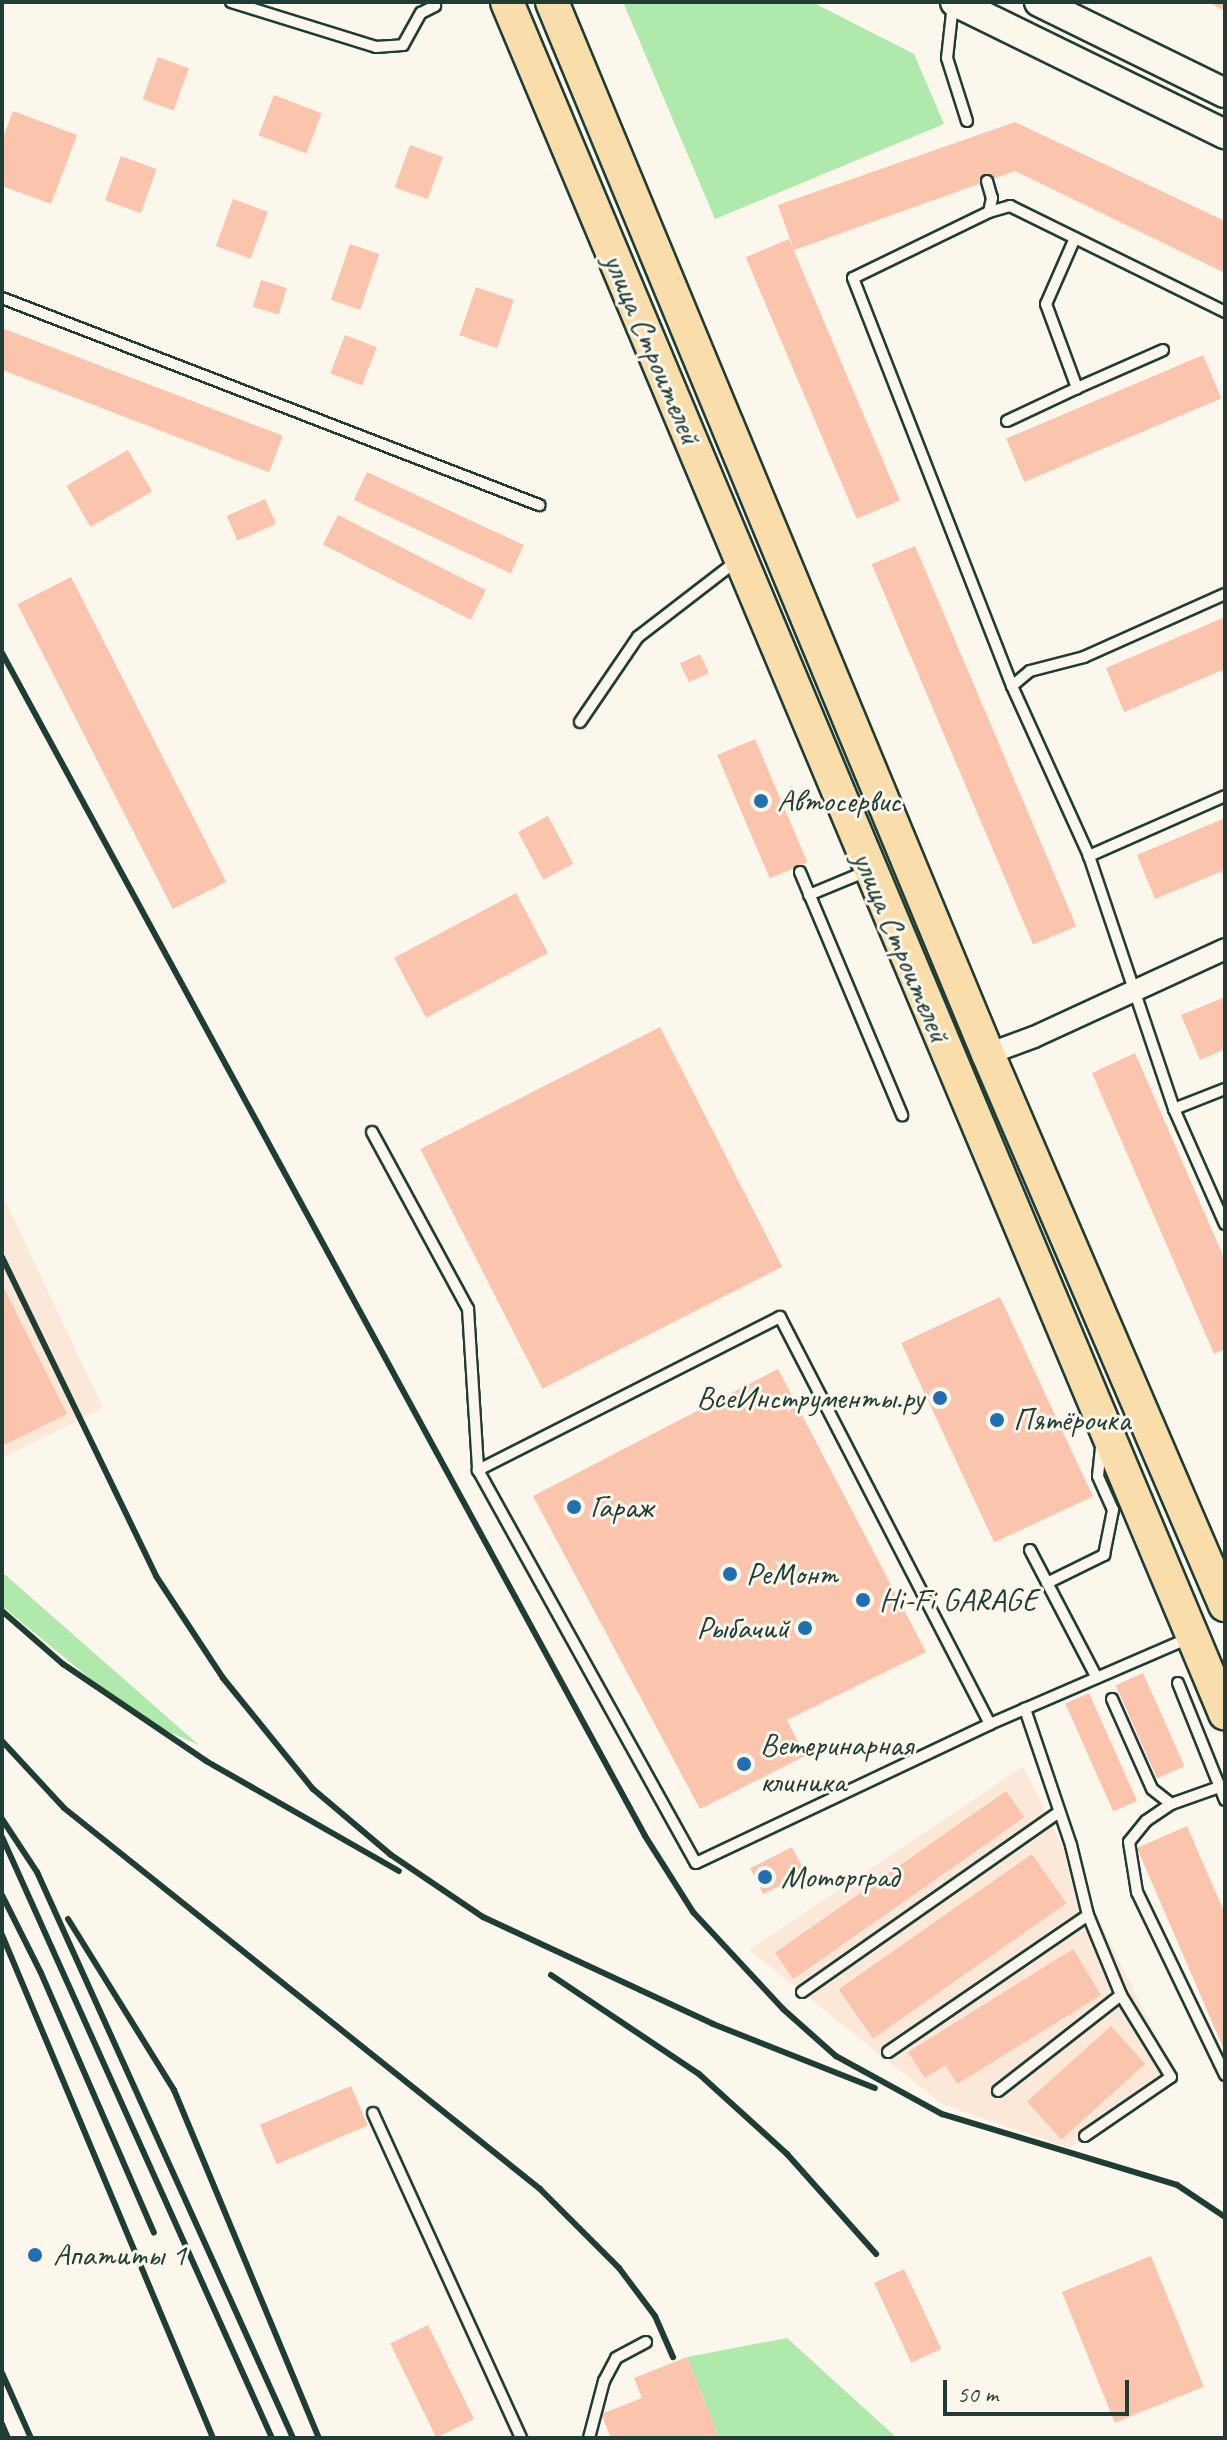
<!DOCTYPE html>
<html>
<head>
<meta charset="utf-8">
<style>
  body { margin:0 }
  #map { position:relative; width:1227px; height:2440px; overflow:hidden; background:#fbf7ec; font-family:Caveat,sans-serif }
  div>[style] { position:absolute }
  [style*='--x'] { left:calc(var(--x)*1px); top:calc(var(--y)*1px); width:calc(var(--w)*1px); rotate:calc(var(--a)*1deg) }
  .built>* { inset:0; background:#fbe8d9 }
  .green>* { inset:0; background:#b0e9ac }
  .building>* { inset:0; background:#fac5ac; transform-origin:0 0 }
  .roads { filter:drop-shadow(2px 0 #1f3d34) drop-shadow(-2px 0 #1f3d34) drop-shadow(0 2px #1f3d34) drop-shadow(0 -2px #1f3d34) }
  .lane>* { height:10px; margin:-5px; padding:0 5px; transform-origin:5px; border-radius:5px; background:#fbf7ec }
  .street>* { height:20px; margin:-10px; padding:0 10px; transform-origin:10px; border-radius:10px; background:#fbf7ec }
  .secondary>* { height:28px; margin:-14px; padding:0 14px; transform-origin:14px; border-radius:14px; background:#fbf7ec }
  .primary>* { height:32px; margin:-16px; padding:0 16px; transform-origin:16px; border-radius:16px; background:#f9deab }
  .rail>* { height:6px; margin:-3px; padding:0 3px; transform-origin:3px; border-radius:3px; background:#1f3d34 }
  .dots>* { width:22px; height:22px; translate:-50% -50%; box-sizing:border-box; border:4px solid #fbf7ec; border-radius:50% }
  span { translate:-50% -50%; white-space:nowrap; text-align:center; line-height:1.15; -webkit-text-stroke:6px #fbf7ec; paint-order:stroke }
  .street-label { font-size:32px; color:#1f3d34 }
  .poi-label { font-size:32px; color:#1f3d34 }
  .left { translate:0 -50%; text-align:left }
  .right { translate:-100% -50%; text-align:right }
  .frame { position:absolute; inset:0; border:4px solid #1f3d34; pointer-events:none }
  .scale { position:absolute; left:943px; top:2380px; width:186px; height:36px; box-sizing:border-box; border:4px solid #1f3d34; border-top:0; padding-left:10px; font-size:24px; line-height:28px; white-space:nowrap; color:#1f3d34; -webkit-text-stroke:6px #fbf7ec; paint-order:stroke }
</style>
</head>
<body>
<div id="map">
  <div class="built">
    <i style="clip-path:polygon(2px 1194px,103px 1408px,2px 1458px)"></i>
    <i style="clip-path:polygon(1023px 1766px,1172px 2068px,1070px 2148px,942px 2104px,749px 1950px)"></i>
  </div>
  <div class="green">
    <i style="clip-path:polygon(623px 2px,812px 2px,914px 54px,944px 124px,715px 219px)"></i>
    <i style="clip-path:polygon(2px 1572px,199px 1745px,139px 1719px,2px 1606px)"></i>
    <i style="clip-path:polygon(787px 2338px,897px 2438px,719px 2438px,687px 2357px)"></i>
  </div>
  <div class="building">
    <i style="clip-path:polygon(1208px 2px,1225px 2px,1225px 11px)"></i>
    <i style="left:158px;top:57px;width:33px;height:45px;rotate:20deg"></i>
    <i style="left:274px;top:95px;width:51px;height:43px;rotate:21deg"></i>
    <i style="clip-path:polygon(13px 111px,77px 135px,51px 204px,2px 186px,2px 140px)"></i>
    <i style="clip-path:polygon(1015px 122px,1225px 221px,1225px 273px,1015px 171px,794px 250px,778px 205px)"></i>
    <i style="left:410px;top:145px;width:35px;height:45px;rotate:20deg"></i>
    <i style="left:121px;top:156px;width:38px;height:47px;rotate:20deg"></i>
    <i style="left:233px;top:199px;width:37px;height:50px;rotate:20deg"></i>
    <i style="left:789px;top:239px;width:284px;height:47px;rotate:67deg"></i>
    <i style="left:350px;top:244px;width:31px;height:59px;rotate:19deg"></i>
    <i style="left:261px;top:280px;width:27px;height:28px;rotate:17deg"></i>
    <i style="left:476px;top:287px;width:40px;height:51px;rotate:19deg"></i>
    <i style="left:2px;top:328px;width:301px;height:39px;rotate:21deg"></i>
    <i style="left:345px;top:335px;width:34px;height:41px;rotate:21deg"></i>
    <i style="left:1203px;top:355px;width:47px;height:214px;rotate:67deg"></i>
    <i style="left:128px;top:450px;width:48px;height:71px;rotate:60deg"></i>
    <i style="left:367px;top:472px;width:173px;height:31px;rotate:25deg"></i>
    <i style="left:265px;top:499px;width:27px;height:42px;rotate:66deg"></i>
    <i style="left:338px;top:515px;width:166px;height:33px;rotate:27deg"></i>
    <i style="left:915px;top:546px;width:413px;height:47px;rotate:67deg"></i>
    <i style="left:71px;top:577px;width:342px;height:60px;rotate:63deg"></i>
    <i style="clip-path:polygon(1225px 617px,1225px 669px,1124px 712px,1106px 668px)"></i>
    <i style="left:700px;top:654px;width:21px;height:22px;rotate:65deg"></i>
    <i style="left:755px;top:739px;width:134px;height:41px;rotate:67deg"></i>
    <i style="left:548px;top:816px;width:54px;height:34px;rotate:62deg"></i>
    <i style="clip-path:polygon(1225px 818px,1225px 870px,1155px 899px,1137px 855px)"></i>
    <i style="left:516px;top:893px;width:68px;height:138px;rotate:62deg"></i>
    <i style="clip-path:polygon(1225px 997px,1225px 1049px,1200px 1060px,1181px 1015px)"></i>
    <i style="left:660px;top:1027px;width:269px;height:269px;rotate:63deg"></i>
    <i style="clip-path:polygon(1135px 1053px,1225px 1260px,1225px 1349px,1214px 1354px,1092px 1073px)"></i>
    <i style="clip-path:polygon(2px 1284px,67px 1414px,2px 1446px)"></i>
    <i style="left:1000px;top:1297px;width:220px;height:109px;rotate:65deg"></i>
    <i style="clip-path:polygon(778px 1369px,926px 1652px,787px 1720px,805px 1756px,700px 1809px,533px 1496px)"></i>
    <i style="left:1143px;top:1673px;width:102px;height:30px;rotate:66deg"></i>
    <i style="left:1089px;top:1693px;width:118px;height:26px;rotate:66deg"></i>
    <i style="left:1006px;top:1791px;width:32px;height:282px;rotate:55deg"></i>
    <i style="clip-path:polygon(1187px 1826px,1225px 1914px,1225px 2052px,1137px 1848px)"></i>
    <i style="left:792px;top:1847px;width:29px;height:47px;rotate:63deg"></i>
    <i style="left:1032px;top:1854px;width:60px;height:236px;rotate:55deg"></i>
    <i style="clip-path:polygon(1073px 1949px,1101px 1995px,957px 2084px,945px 2065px,925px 2078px,908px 2052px)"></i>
    <i style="left:1111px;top:2026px;width:51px;height:113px;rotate:48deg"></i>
    <i style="left:351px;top:2086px;width:43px;height:99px;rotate:67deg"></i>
    <i style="left:1151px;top:2256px;width:141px;height:96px;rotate:68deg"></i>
    <i style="left:904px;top:2269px;width:88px;height:33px;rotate:65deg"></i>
    <i style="left:428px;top:2325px;width:105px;height:42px;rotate:64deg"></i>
    <i style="clip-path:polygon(687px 2357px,719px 2438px,611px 2438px,601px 2414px,642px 2398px,634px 2378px)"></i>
  </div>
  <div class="roads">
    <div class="lane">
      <i style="--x:231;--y:2;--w:152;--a:17.2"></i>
      <i style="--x:376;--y:47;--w:27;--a:-4"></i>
      <i style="--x:403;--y:45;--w:37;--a:-61"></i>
      <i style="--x:421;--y:13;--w:16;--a:-27"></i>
      <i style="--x:953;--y:4;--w:54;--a:96.3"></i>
      <i style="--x:947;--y:58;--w:66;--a:72.4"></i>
      <i style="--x:987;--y:181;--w:18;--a:74"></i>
      <i style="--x:992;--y:198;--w:14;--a:102"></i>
      <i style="--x:989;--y:212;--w:151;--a:154.1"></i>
      <i style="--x:853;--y:278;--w:438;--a:68.7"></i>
      <i style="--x:1012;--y:686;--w:187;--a:65.6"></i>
      <i style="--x:989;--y:212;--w:22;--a:-16"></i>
      <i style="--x:1010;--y:206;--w:240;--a:26.2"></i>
      <i style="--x:1075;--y:238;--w:72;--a:113.7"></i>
      <i style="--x:1046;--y:304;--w:90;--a:69.7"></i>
      <i style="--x:1077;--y:388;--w:94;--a:-23.8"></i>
      <i style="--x:2;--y:298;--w:576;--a:21.08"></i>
      <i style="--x:1007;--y:421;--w:77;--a:-25.2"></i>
      <i style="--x:1012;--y:686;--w:23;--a:-40"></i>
      <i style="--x:1030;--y:671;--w:56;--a:-14.5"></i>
      <i style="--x:1084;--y:657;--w:154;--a:-24.1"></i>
      <i style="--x:580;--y:722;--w:103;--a:-55.7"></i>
      <i style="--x:638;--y:637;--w:126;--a:-37.6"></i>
      <i style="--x:1225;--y:796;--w:149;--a:156.2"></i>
      <i style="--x:1089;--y:856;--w:267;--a:71.4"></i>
      <i style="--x:1174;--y:1109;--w:126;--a:66.1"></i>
      <i style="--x:800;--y:872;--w:264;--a:67.2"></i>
      <i style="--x:809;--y:895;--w:63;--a:-22.5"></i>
      <i style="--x:1174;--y:1109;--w:55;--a:-21.4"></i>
      <i style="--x:372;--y:1132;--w:201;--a:61.5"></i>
      <i style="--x:468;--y:1309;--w:161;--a:86.4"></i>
      <i style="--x:1030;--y:1550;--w:144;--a:62.4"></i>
      <i style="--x:1047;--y:1583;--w:64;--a:-26.2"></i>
      <i style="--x:1104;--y:1555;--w:46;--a:-78.7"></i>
      <i style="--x:1113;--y:1510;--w:37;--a:-114"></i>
      <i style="--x:1098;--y:1476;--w:31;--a:-84"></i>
      <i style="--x:1178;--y:1683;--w:126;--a:68.1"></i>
      <i style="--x:1112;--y:1699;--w:98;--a:66"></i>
      <i style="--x:1152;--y:1789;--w:24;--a:38"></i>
      <i style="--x:990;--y:1724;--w:458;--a:-117.3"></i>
      <i style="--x:780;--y:1317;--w:339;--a:153.1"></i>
      <i style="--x:478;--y:1470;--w:449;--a:61"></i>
      <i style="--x:696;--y:1863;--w:325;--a:-25.3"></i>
      <i style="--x:990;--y:1724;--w:219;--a:-23.4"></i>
      <i style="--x:1225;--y:1785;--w:57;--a:160.6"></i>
      <i style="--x:1171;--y:1804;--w:30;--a:146"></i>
      <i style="--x:1146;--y:1821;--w:27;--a:129"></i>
      <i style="--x:1129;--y:1842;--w:51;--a:80.9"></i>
      <i style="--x:1137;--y:1892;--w:203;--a:64.3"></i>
      <i style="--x:802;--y:1992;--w:314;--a:-35"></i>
      <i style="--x:888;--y:2052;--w:242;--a:-34.4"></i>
      <i style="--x:1088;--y:1915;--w:72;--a:-103.7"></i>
      <i style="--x:1071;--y:1845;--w:144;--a:-108.7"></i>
      <i style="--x:998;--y:2091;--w:156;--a:-38"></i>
      <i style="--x:1121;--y:1995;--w:87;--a:-112.4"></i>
      <i style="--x:373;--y:2113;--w:357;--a:65.5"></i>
      <i style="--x:1085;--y:2136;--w:104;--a:-34.5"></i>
      <i style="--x:1171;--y:2077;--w:96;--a:-121.4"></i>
      <i style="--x:589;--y:2438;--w:59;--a:-75.3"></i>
      <i style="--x:604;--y:2381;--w:26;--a:-62"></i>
      <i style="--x:616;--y:2358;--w:34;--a:-28"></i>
    </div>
    <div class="street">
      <i style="--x:988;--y:1054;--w:49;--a:-20.3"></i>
      <i style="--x:1034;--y:1037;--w:210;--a:-24.7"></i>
    </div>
    <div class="secondary">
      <i style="--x:955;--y:2;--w:301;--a:26.1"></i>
      <i style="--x:1039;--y:2;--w:207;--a:26.1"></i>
    </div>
    <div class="primary">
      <i style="--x:507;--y:2;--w:1856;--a:67.24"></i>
      <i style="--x:552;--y:2;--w:1139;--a:67.49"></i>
      <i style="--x:988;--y:1054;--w:600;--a:66.73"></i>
    </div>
  </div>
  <div class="rail">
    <i style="--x:2;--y:653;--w:1346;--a:61.47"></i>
    <i style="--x:645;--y:1836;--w:90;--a:57.7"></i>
    <i style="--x:693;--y:1912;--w:132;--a:47.1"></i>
    <i style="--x:783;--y:2009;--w:71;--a:41.6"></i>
    <i style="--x:836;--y:2056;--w:121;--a:28.7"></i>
    <i style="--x:942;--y:2114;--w:245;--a:16.8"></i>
    <i style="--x:1177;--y:2185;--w:58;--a:33.7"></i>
    <i style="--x:2;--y:1257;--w:354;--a:64.2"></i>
    <i style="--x:156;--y:1576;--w:122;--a:56.7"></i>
    <i style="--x:223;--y:1678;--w:143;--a:51"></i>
    <i style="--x:313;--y:1789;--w:102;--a:40.2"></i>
    <i style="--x:391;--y:1855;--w:111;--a:34"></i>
    <i style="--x:483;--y:1917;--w:254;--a:24.9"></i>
    <i style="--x:713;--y:2024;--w:174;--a:21.6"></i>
    <i style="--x:2;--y:1611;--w:81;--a:41"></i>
    <i style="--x:63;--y:1664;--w:173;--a:34.1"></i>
    <i style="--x:206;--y:1761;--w:222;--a:29.7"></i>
    <i style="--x:2;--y:1741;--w:91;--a:47.2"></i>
    <i style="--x:64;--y:1808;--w:610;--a:38.67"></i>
    <i style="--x:540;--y:2189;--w:112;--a:45"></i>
    <i style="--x:619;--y:2268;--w:60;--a:53.1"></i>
    <i style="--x:655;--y:2316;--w:45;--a:66.3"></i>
    <i style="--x:2;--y:1819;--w:64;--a:56.6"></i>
    <i style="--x:37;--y:1872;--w:621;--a:65.66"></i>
    <i style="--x:2;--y:1837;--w:659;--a:65.81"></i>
    <i style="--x:2;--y:1895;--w:87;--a:63.4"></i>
    <i style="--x:41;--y:1973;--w:283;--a:66.5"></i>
    <i style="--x:68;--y:1919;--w:201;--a:58.2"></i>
    <i style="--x:174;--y:2090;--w:377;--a:67.4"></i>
    <i style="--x:2;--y:1935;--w:545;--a:67.24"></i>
    <i style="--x:551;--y:1975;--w:178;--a:33.8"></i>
    <i style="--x:699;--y:2074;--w:119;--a:42.3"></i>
    <i style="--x:787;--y:2154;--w:134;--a:48.3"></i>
    <i style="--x:2;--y:2373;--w:71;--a:66"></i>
    <i style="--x:2;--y:2424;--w:15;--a:67"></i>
  </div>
  <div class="dots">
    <i style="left:761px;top:801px;background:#1f6fb2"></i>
    <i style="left:940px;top:1398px;background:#1f6fb2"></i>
    <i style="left:997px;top:1420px;background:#1f6fb2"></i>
    <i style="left:574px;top:1507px;background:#1f6fb2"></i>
    <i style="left:730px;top:1574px;background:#1f6fb2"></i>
    <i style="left:863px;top:1600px;background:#1f6fb2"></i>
    <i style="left:805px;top:1628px;background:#1f6fb2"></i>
    <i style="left:744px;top:1764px;background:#1f6fb2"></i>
    <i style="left:765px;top:1877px;background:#1f6fb2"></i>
    <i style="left:35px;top:2255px;background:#1f6fb2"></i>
  </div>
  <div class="street-label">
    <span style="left:652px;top:349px;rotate:67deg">улица Строителей</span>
    <span style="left:901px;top:947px;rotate:67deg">улица Строителей</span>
  </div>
  <div class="poi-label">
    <span class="left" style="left:777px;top:801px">Автосервис</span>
    <span class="right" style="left:924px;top:1398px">ВсеИнструменты.ру</span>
    <span class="left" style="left:1013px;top:1420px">Пятёрочка</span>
    <span class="left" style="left:590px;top:1507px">Гараж</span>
    <span class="left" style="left:746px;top:1574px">РеМонт</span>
    <span class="left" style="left:879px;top:1600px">Hi-Fi GARAGE</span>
    <span class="right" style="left:789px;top:1628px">Рыбачий</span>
    <span class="left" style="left:760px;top:1764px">Ветеринарная<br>клиника</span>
    <span class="left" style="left:781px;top:1877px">Моторград</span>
    <span class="left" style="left:53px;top:2255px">Апатиты 1</span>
  </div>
  <div class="frame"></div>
  <div class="scale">50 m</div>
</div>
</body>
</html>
